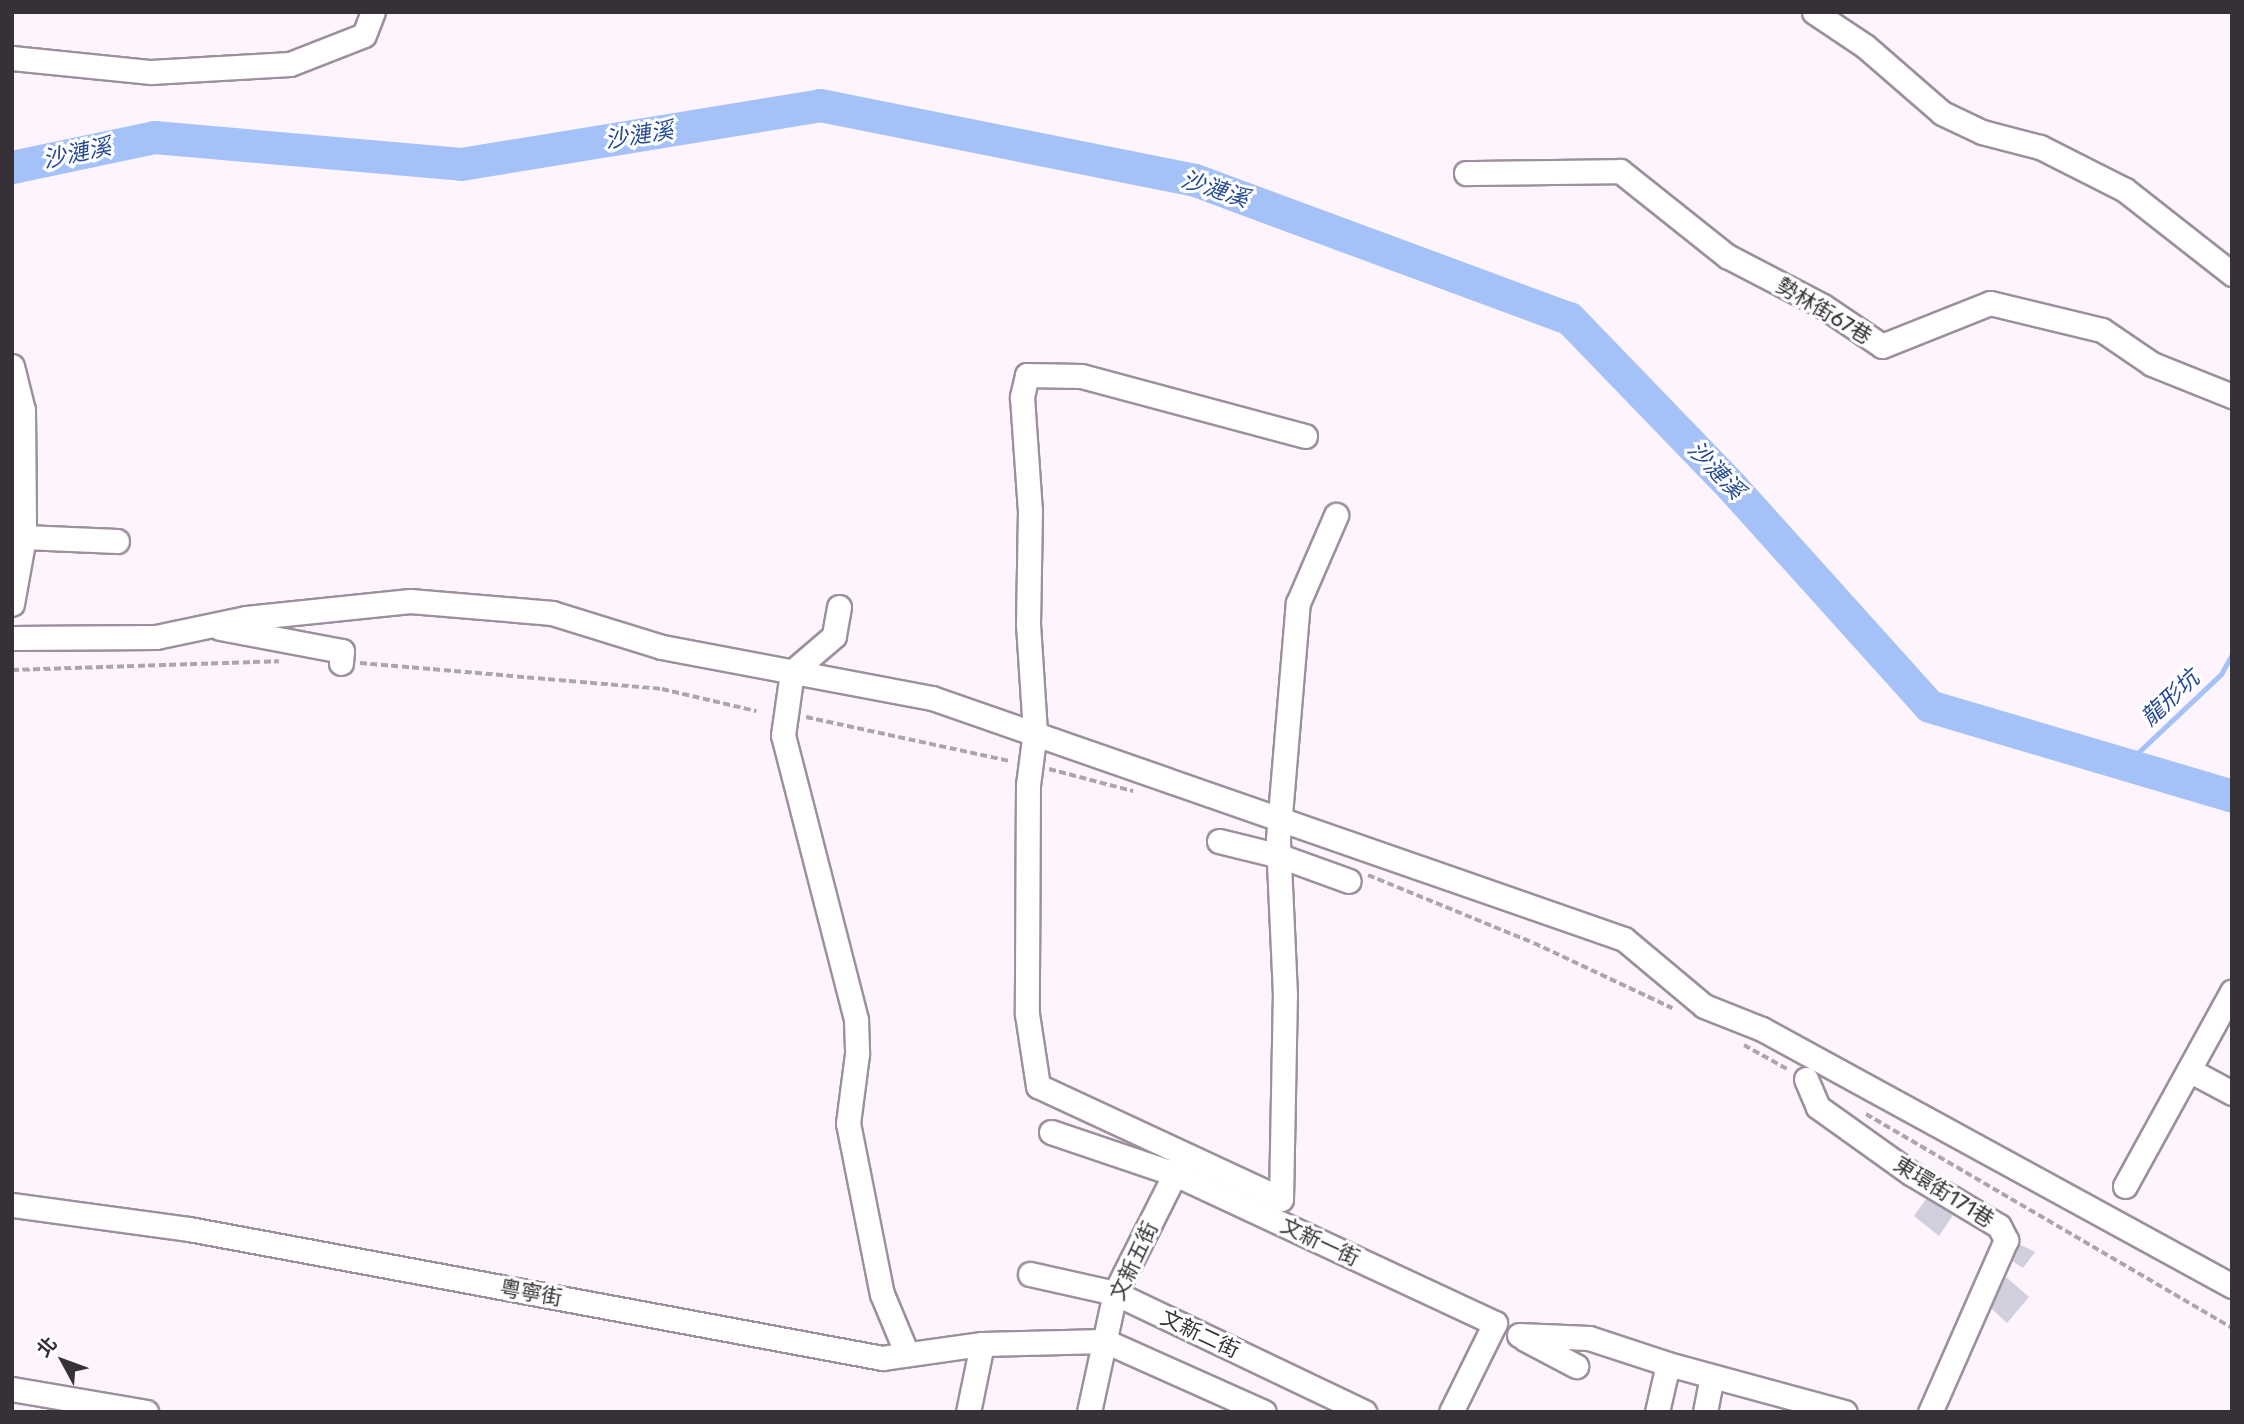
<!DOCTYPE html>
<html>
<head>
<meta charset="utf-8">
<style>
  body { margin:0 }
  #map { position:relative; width:2244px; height:1424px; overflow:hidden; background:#fdf4fe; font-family:Rubik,"Noto Sans TC",sans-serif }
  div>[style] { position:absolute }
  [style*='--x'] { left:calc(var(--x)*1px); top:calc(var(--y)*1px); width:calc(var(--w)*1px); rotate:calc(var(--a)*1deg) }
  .stream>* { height:5px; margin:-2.5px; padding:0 2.5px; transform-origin:2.5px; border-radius:2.5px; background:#a5c2f8 }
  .river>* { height:33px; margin:-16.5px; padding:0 16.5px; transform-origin:16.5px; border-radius:16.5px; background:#a5c2f8 }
  .building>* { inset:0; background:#d1cede }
  .path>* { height:3.5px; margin-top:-1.75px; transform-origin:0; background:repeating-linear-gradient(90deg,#aca5ad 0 7px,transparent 0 10.5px) }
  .roads { filter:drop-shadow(2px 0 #9c909c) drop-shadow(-2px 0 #9c909c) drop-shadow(0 2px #9c909c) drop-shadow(0 -2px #9c909c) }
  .minor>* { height:23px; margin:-11.5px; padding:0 11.5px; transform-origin:11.5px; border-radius:11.5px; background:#fff }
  span { translate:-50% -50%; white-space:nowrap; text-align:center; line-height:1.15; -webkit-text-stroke:6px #fff; paint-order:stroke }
  .street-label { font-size:21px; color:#353136 }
  .water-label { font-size:23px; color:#244996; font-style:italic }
  .frame { position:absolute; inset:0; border:14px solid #353136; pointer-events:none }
  .north { position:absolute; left:28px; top:1326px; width:70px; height:70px; -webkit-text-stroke:5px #fff; paint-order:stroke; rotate:311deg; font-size:19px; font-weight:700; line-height:28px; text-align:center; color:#353136 }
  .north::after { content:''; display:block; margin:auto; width:24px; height:32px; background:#353136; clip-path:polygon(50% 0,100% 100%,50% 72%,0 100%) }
</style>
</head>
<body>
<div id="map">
  <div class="stream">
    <i style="--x:2127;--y:763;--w:129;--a:-43.4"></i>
    <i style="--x:2221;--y:674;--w:23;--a:-61"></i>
  </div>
  <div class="river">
    <i style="--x:12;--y:167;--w:145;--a:-11.9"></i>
    <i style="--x:154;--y:137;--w:308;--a:5"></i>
    <i style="--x:461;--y:164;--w:364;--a:-9.3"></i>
    <i style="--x:820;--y:105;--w:382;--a:11.3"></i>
    <i style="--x:1195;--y:180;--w:399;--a:20.3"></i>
    <i style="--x:1569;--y:318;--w:236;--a:46"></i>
    <i style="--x:1733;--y:488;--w:293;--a:48"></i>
    <i style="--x:1929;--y:706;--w:316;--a:16.5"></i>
  </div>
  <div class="building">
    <i style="clip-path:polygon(1926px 1199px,1953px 1215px,1939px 1236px,1914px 1216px)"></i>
    <i style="clip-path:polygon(2019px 1244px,2035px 1252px,2023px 1268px,2012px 1261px)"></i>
    <i style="clip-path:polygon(2006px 1277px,2029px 1297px,2007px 1323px,1991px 1308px)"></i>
  </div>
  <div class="path">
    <i style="--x:360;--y:663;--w:303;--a:4.9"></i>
    <i style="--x:662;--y:689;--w:97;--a:13.2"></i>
    <i style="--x:12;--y:670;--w:267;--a:-1.9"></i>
    <i style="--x:806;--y:717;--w:209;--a:12.2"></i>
    <i style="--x:1049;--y:769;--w:87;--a:14.7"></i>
    <i style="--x:1368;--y:875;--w:179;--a:22.3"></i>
    <i style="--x:1534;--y:943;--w:153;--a:25.2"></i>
    <i style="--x:1744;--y:1045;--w:51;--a:29.1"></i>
    <i style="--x:1866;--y:1114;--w:424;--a:30.3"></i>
  </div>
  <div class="roads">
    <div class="minor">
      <i style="--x:1814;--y:12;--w:61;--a:33.7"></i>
      <i style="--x:1865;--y:46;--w:102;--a:41"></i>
      <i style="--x:1942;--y:113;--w:44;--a:25.4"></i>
      <i style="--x:1982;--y:132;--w:60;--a:14.5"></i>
      <i style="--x:2040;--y:147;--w:95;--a:26.8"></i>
      <i style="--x:2125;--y:190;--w:136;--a:38.1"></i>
      <i style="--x:12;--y:58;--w:140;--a:5.8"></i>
      <i style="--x:151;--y:72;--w:139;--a:-3.3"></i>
      <i style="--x:290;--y:64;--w:79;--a:-21.4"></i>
      <i style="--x:364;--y:35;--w:25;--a:-69"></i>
      <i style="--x:1466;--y:173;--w:154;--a:-0.7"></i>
      <i style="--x:1620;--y:171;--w:137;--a:38.5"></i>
      <i style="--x:1727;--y:256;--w:108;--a:27.5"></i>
      <i style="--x:1823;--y:306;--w:71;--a:34.1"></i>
      <i style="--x:1882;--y:346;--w:116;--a:-21.7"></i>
      <i style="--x:1990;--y:303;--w:115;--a:13.6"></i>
      <i style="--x:2102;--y:330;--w:60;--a:34.2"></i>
      <i style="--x:2152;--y:364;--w:86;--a:21.8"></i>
      <i style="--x:12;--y:366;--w:45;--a:76"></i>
      <i style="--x:23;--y:410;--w:127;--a:89.5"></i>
      <i style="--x:24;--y:537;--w:68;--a:100.2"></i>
      <i style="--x:1305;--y:436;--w:232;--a:-165"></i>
      <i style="--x:1081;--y:376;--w:54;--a:-178.9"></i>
      <i style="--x:1027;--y:375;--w:23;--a:103"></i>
      <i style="--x:1022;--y:397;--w:113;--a:86"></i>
      <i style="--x:1030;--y:510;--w:114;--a:91"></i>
      <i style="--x:1028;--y:624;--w:107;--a:86.3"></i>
      <i style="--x:1035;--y:731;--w:54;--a:97.4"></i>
      <i style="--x:1028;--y:785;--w:229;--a:90.3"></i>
      <i style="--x:1027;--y:1014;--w:73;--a:81.3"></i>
      <i style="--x:1038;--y:1086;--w:268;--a:24.9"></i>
      <i style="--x:1281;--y:1199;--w:204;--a:-88.9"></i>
      <i style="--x:1285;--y:995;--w:156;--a:-92.6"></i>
      <i style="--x:1278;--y:839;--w:237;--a:-85.2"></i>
      <i style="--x:1298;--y:603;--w:96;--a:-66.6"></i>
      <i style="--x:24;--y:537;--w:93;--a:2.5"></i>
      <i style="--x:839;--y:607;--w:29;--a:100"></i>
      <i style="--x:834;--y:636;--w:55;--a:139.4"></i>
      <i style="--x:792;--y:672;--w:64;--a:98.1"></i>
      <i style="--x:783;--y:735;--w:294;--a:75.6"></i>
      <i style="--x:856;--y:1020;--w:34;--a:88"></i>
      <i style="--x:857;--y:1054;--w:70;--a:97.4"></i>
      <i style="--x:848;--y:1123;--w:174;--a:78.8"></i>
      <i style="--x:882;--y:1294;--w:65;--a:67.4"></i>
      <i style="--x:220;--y:628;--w:124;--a:10.7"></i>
      <i style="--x:342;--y:651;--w:12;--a:95"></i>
      <i style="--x:12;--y:638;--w:144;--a:-0.4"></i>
      <i style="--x:156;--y:637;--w:92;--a:-11.9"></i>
      <i style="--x:246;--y:618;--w:165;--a:-5.9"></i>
      <i style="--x:410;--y:601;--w:143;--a:4.8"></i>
      <i style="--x:552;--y:613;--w:115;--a:17.2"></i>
      <i style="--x:662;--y:647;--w:275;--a:10.7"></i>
      <i style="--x:932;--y:698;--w:733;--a:19.2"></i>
      <i style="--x:1624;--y:939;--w:104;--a:39.9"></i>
      <i style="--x:1704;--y:1006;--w:62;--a:21.6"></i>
      <i style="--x:1762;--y:1029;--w:536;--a:28.67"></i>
      <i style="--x:1219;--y:841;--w:63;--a:13.8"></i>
      <i style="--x:1280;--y:856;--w:73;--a:19.9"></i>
      <i style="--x:2189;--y:1070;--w:49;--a:28.1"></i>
      <i style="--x:1806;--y:1079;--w:30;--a:67"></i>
      <i style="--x:1818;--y:1107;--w:115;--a:35.5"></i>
      <i style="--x:1912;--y:1174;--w:101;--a:30.9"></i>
      <i style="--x:1999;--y:1226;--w:16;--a:63"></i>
      <i style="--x:2006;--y:1240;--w:188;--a:113.8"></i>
      <i style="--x:1051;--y:1132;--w:131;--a:18.7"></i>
      <i style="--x:1175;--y:1174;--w:353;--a:25"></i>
      <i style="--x:1495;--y:1323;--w:99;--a:116.3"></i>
      <i style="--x:2125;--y:1186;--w:222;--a:-61.2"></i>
      <i style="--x:12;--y:1205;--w:179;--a:7.7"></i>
      <i style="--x:189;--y:1229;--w:705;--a:10.54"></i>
      <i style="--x:882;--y:1358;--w:101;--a:-8"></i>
      <i style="--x:982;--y:1344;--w:69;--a:101.6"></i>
      <i style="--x:1030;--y:1274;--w:87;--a:12.6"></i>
      <i style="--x:1115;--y:1293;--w:276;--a:25.5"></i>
      <i style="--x:1519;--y:1335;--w:70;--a:2.5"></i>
      <i style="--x:1589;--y:1338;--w:83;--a:18.2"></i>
      <i style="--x:1668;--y:1364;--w:183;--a:15.2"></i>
      <i style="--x:1525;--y:1339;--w:58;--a:27.9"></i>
      <i style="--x:982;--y:1344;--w:123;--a:-1.4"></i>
      <i style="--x:1105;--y:1341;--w:174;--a:24.1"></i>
      <i style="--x:12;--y:1389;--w:136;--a:9.7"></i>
      <i style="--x:1089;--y:1412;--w:122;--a:-77.7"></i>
      <i style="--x:1115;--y:1293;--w:147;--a:-63.3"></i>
      <i style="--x:1657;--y:1412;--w:49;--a:-77.1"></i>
      <i style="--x:1705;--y:1412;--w:36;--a:-79"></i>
    </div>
  </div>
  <div class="street-label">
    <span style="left:1824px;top:311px;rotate:31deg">勢林街67巷</span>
    <span style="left:1944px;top:1192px;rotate:32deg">東環街171巷</span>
    <span style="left:1320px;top:1242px;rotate:25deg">文新一街</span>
    <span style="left:1134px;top:1261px;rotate:-65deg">文新五街</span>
    <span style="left:531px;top:1293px;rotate:10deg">粵寧街</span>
    <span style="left:1200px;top:1334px;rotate:25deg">文新二街</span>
  </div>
  <div class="water-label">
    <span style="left:639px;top:135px;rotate:-9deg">沙漣溪</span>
    <span style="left:77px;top:153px;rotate:-12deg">沙漣溪</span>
    <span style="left:1215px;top:189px;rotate:18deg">沙漣溪</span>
    <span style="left:1716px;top:470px;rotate:46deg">沙漣溪</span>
    <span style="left:2170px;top:698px;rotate:-43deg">龍形坑</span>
  </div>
  <div class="frame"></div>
  <div class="north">北</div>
</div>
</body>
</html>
